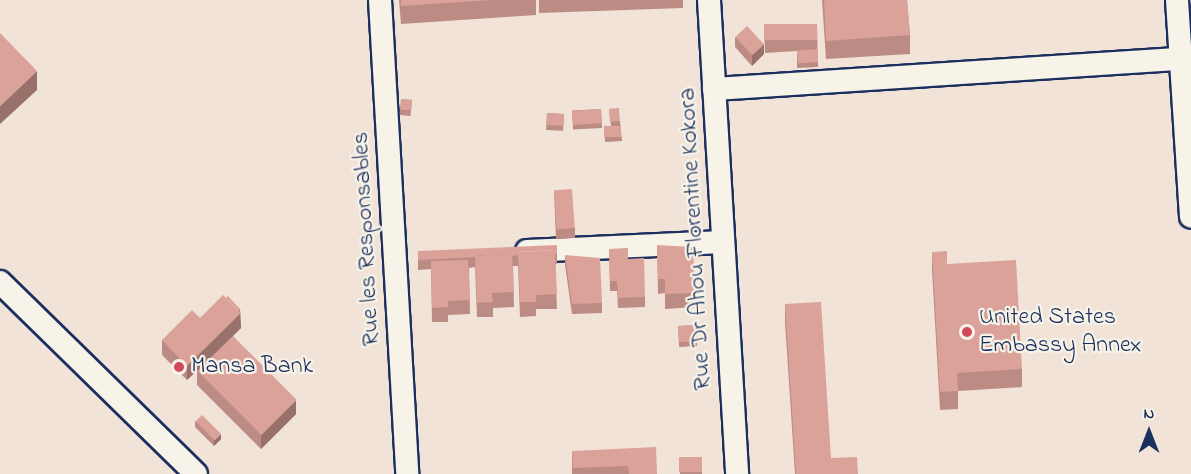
<!DOCTYPE html>
<html>
<head>
<meta charset="utf-8">
<style>
  body { margin:0 }
  #map { position:relative; width:1191px; height:474px; overflow:hidden; background:#f1e3d8; font-family:"Indie Flower",sans-serif }
  div>[style] { position:absolute }
  [style*='--x'] { left:calc(var(--x)*1px); top:calc(var(--y)*1px); width:calc(var(--w)*1px); rotate:calc(var(--a)*1deg) }
  .roads { filter:drop-shadow(2px 0 #1b2f5e) drop-shadow(-2px 0 #1b2f5e) drop-shadow(0 2px #1b2f5e) drop-shadow(0 -2px #1b2f5e) }
  .street>* { height:22px; margin:-11px; padding:0 11px; transform-origin:11px; border-radius:11px; background:#f7f3e8 }
  .wall>* { inset:0; background:#bc8b84; transform-origin:0 0 }
  .shaded-wall>* { inset:0; background:#99716b }
  .building>* { inset:0; background:#dba299; transform-origin:0 0 }
  .dots>* { width:16px; height:16px; translate:-50% -50%; box-sizing:border-box; border:3px solid #f7f3e8; border-radius:50% }
  span { translate:-50% -50%; white-space:nowrap; text-align:center; line-height:1.15; -webkit-text-stroke:4.5px #f7f3e8; paint-order:stroke }
  .street-label { font-size:24px; color:#1b2f5e }
  .poi-label { font-size:24px; color:#1b2f5e }
  .left { translate:0 -50%; text-align:left }
  .north { position:absolute; left:1119px; top:402px; width:60px; height:60px; -webkit-text-stroke:4px #f7f3e8; paint-order:stroke; rotate:0deg; font-size:16px; font-weight:700; line-height:24px; text-align:center; color:#1b2f5e }
  .north::after { content:''; display:block; margin:auto; width:21px; height:27px; background:#1b2f5e; clip-path:polygon(50% 0,100% 100%,50% 72%,0 100%) }
</style>
</head>
<body>
<div id="map">
  <div class="roads">
    <div class="street">
      <i style="--x:380;--y:0;--w:475;--a:86.7"></i>
      <i style="--x:709;--y:0;--w:475;--a:86.6"></i>
      <i style="--x:1177;--y:0;--w:217;--a:86.3"></i>
      <i style="--x:714;--y:89;--w:468;--a:-3.7"></i>
      <i style="--x:527;--y:251;--w:196;--a:-2.6"></i>
      <i style="--x:0;--y:282;--w:274;--a:44.4"></i>
    </div>
  </div>
  <div class="wall">
    <i style="clip-path:polygon(399px 0,536px 0,536px 15px,401px 24px)"></i>
    <i style="clip-path:polygon(539px 0,683px 0,683px 8px,539px 13px)"></i>
    <i style="clip-path:polygon(822px 0,907px 0,910px 35px,910px 54px,826px 59px)"></i>
    <i style="clip-path:polygon(817px 24px,818px 67px,797px 68px,797px 51px,765px 53px,764px 26px)"></i>
    <i style="clip-path:polygon(735px 37px,764px 54px,752px 66px,735px 47px)"></i>
    <i style="left:401px;top:99px;width:11px;height:16px;rotate:5deg"></i>
    <i style="left:601px;top:109px;width:19px;height:29px;rotate:87deg"></i>
    <i style="clip-path:polygon(609px 109px,620px 121px,622px 141px,605px 142px,604px 126px,611px 126px)"></i>
    <i style="left:547px;top:113px;width:17px;height:17px;rotate:3deg"></i>
    <i style="clip-path:polygon(554px 191px,575px 228px,575px 238px,556px 239px)"></i>
    <i style="clip-path:polygon(657px 245px,695px 293px,695px 307px,665px 309px,665px 293px,658px 294px)"></i>
    <i style="clip-path:polygon(609px 249px,628px 259px,645px 297px,645px 307px,618px 308px,617px 291px,610px 291px)"></i>
    <i style="clip-path:polygon(418px 251px,557px 254px,557px 264px,555px 264px,557px 309px,536px 309px,536px 316px,520px 317px,518px 266px,513px 266px,514px 307px,493px 308px,493px 317px,477px 317px,475px 267px,469px 268px,470px 314px,448px 315px,448px 322px,432px 322px,431px 269px,418px 270px)"></i>
    <i style="clip-path:polygon(932px 252px,947px 264px,1022px 369px,1022px 387px,958px 391px,958px 409px,940px 410px,932px 270px)"></i>
    <i style="clip-path:polygon(565px 255px,602px 303px,602px 313px,572px 314px,565px 265px)"></i>
    <i style="clip-path:polygon(785px 304px,831px 458px,858px 474px,795px 474px,785px 322px)"></i>
    <i style="clip-path:polygon(240px 312px,241px 328px,233px 336px,296px 414px,261px 449px,197px 385px,197px 371px,187px 380px,162px 355px,162px 340px,200px 318px)"></i>
    <i style="left:696px;top:325px;width:21px;height:18px;rotate:87deg"></i>
    <i style="clip-path:polygon(195px 421px,221px 439px,214px 446px,195px 427px)"></i>
    <i style="clip-path:polygon(572px 451px,657px 474px,572px 474px)"></i>
    <i style="clip-path:polygon(679px 458px,702px 472px,702px 474px,680px 474px)"></i>
  </div>
  <div class="shaded-wall">
    <i style="clip-path:polygon(764px 44px,764px 54px,752px 66px,752px 55px)"></i>
    <i style="clip-path:polygon(37px 71px,37px 90px,0 124px,0 106px)"></i>
    <i style="clip-path:polygon(240px 309px,241px 328px,187px 380px,187px 366px)"></i>
    <i style="clip-path:polygon(296px 400px,296px 414px,261px 449px,261px 435px)"></i>
    <i style="clip-path:polygon(221px 434px,221px 439px,214px 446px,214px 440px)"></i>
  </div>
  <div class="building">
    <i style="clip-path:polygon(401px 0,492px 0,401px 6px)"></i>
    <i style="clip-path:polygon(824px 0,907px 0,910px 35px,826px 41px)"></i>
    <i style="left:817px;top:24px;width:16px;height:53px;rotate:90deg"></i>
    <i style="left:747px;top:26px;width:25px;height:16px;rotate:47deg"></i>
    <i style="clip-path:polygon(0 33px,37px 71px,0 106px)"></i>
    <i style="left:817px;top:49px;width:13px;height:20px;rotate:86deg"></i>
    <i style="clip-path:polygon(401px 99px,412px 100px,411px 110px,401px 110px)"></i>
    <i style="left:619px;top:108px;width:13px;height:10px;rotate:86deg"></i>
    <i style="left:601px;top:109px;width:14px;height:29px;rotate:86deg"></i>
    <i style="left:547px;top:113px;width:17px;height:12px;rotate:3deg"></i>
    <i style="left:604px;top:126px;width:17px;height:11px"></i>
    <i style="left:572px;top:189px;width:39px;height:18px;rotate:86deg"></i>
    <i style="clip-path:polygon(557px 245px,557px 254px,555px 254px,555px 250px,518px 252px,518px 255px,512px 256px,512px 254px,475px 256px,475px 257px,418px 260px,418px 251px)"></i>
    <i style="clip-path:polygon(657px 245px,693px 247px,695px 293px,665px 294px,665px 279px,658px 279px)"></i>
    <i style="clip-path:polygon(628px 248px,628px 259px,644px 258px,645px 297px,618px 298px,617px 281px,610px 281px,609px 249px)"></i>
    <i style="clip-path:polygon(555px 250px,557px 294px,536px 295px,536px 302px,520px 302px,518px 252px)"></i>
    <i style="clip-path:polygon(947px 251px,947px 264px,1016px 260px,1022px 369px,957px 373px,958px 391px,940px 392px,932px 252px)"></i>
    <i style="clip-path:polygon(512px 254px,514px 292px,492px 293px,493px 302px,477px 303px,475px 256px)"></i>
    <i style="clip-path:polygon(565px 255px,600px 258px,602px 303px,572px 304px)"></i>
    <i style="clip-path:polygon(468px 260px,470px 300px,448px 301px,448px 307px,432px 308px,431px 261px)"></i>
    <i style="clip-path:polygon(223px 295px,241px 313px,187px 366px,162px 340px,192px 310px,200px 318px)"></i>
    <i style="clip-path:polygon(228px 296px,240px 309px,239px 311px,226px 298px)"></i>
    <i style="clip-path:polygon(821px 302px,831px 458px,857px 457px,858px 474px,796px 474px,785px 304px)"></i>
    <i style="left:696px;top:325px;width:16px;height:18px;rotate:86deg"></i>
    <i style="left:233px;top:336px;width:90px;height:50px;rotate:45deg"></i>
    <i style="left:202px;top:415px;width:27px;height:9px;rotate:45deg"></i>
    <i style="clip-path:polygon(656px 447px,657px 474px,629px 474px,628px 466px,573px 468px,572px 451px)"></i>
    <i style="left:702px;top:457px;width:15px;height:23px;rotate:90deg"></i>
  </div>
  <div class="dots">
    <i style="left:967px;top:332px;background:#d1495b"></i>
    <i style="left:179px;top:367px;background:#d1495b"></i>
  </div>
  <div class="street-label">
    <span style="left:367px;top:239px;rotate:-93deg">Rue les Responsables</span>
    <span style="left:696px;top:239px;rotate:-93deg">Rue Dr Ahou Florentine Kokora</span>
  </div>
  <div class="poi-label">
    <span class="left" style="left:979px;top:332px">United States<br>Embassy Annex</span>
    <span class="left" style="left:191px;top:367px">Mansa Bank</span>
  </div>
  <div class="north">N</div>
</div>
</body>
</html>
